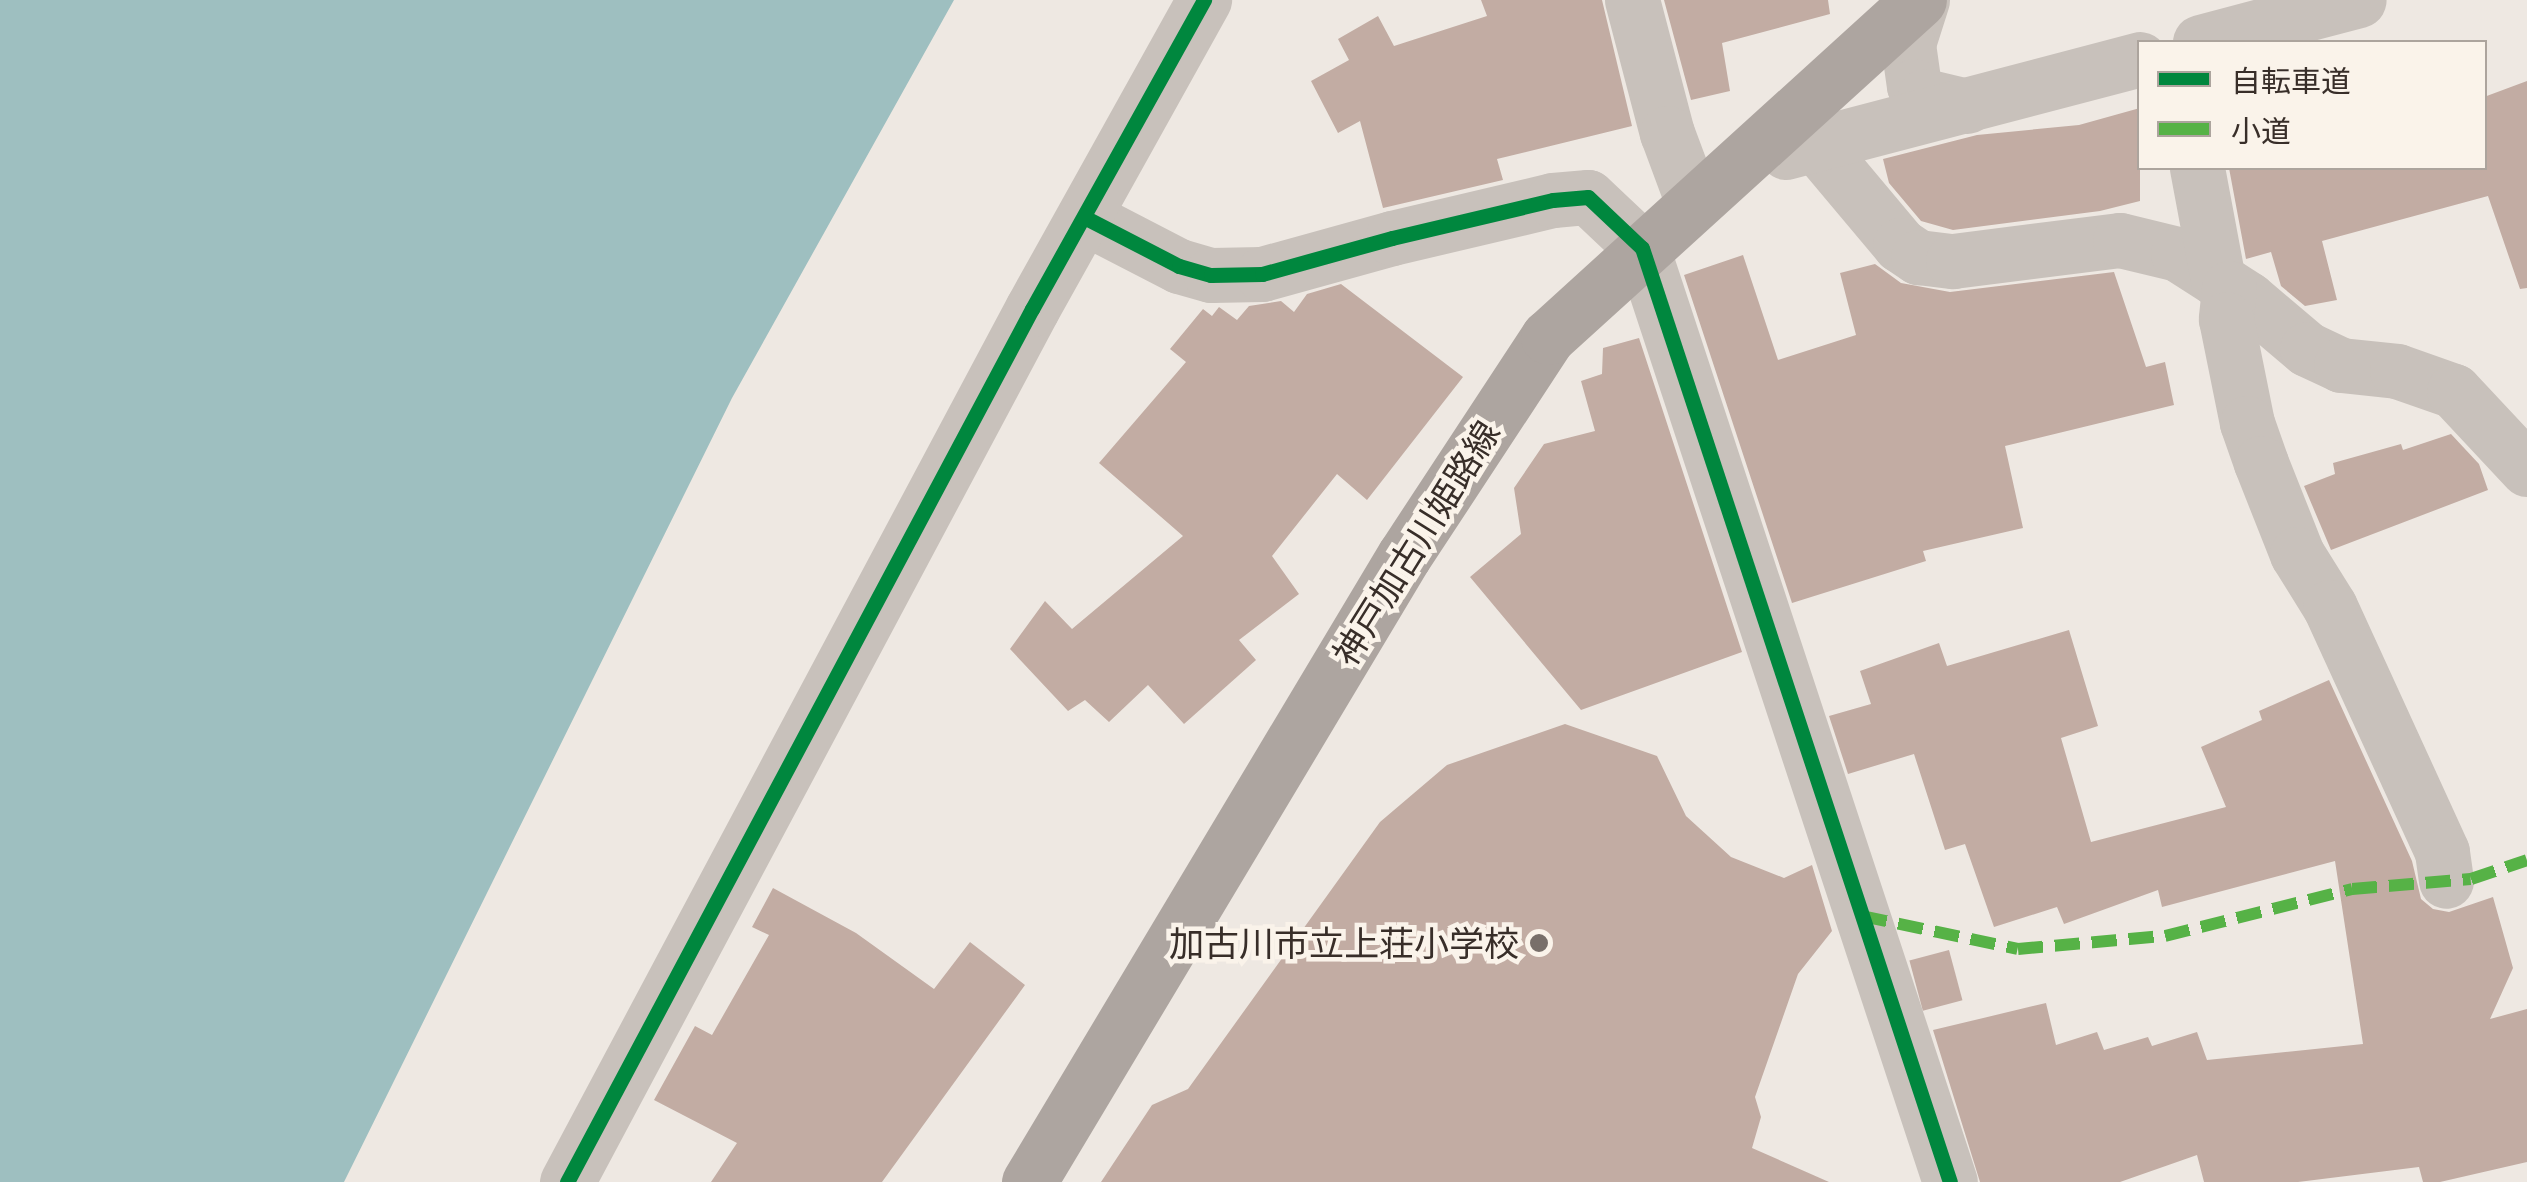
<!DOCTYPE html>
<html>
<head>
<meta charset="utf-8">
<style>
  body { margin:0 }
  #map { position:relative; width:2527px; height:1182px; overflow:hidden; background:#eee8e2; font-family:"PT Sans Narrow","Noto Sans JP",sans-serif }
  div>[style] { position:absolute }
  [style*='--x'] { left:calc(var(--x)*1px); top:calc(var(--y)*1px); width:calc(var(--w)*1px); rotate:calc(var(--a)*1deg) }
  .water>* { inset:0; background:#9ebfc0 }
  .building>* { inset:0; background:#c2aca3; transform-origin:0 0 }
  .minor>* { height:55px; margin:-27.5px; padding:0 27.5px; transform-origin:27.5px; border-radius:27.5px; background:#c8c1bb }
  .major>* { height:55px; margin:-27.5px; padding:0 27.5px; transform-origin:27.5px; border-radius:27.5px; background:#ada5a0 }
  .quiet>* { height:12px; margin-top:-6px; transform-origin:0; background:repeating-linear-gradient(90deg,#56b246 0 25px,transparent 0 37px) }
  .cycleway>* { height:15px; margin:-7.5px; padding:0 7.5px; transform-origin:7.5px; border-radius:7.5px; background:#00873e }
  .dots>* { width:28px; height:28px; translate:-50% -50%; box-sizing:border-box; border:5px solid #faf3ea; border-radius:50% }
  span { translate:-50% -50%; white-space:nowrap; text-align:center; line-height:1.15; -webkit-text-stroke:9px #faf3ea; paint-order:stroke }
  .street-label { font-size:35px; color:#382e29 }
  .poi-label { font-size:35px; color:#382e29 }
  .right { translate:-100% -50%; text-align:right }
  .legend { position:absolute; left:2137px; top:40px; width:350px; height:130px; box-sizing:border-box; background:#faf3ea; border:2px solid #aca49d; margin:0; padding:12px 18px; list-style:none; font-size:30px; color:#382e29 }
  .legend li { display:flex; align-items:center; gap:20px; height:50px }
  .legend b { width:50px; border:2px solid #aca49d }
</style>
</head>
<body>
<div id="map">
  <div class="water">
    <i style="clip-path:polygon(0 0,954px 0,732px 398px,344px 1182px,0 1182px)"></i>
  </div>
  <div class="building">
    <i style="clip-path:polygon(1481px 0,1602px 0,1632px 126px,1497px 159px,1503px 180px,1383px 208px,1360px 121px,1338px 133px,1311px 81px,1349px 60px,1338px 39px,1378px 16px,1394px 46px,1487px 16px)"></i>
    <i style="clip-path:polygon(1664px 0,1828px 0,1830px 14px,1722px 43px,1730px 91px,1691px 100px)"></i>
    <i style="clip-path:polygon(2527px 81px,2527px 288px,2520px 289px,2488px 196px,2322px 241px,2337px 300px,2305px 306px,2281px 286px,2271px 252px,2246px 259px,2229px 168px,2484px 168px,2484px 97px)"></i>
    <i style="clip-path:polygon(2140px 108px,2140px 201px,2100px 211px,1953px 230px,1921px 221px,1889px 183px,1883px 159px,1977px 135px,2079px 125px)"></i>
    <i style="clip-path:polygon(1743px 255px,1778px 360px,1856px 335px,1840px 273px,1875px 264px,1901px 283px,1950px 292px,2114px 272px,2146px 367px,2165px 362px,2174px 405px,2005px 446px,2023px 528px,1923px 551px,1926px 561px,1792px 603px,1684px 275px)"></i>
    <i style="clip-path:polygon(1341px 284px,1463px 377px,1367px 500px,1337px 474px,1272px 556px,1299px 594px,1239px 640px,1256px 660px,1184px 724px,1148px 685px,1109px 722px,1085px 700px,1068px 711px,1010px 649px,1045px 601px,1072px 629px,1183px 536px,1099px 463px,1186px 362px,1170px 349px,1203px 309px,1212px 316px,1219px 307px,1237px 320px,1249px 306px,1281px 301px,1294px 312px,1307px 294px)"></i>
    <i style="clip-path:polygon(1639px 338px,1742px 652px,1581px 710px,1470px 577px,1521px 534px,1514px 488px,1544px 444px,1595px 431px,1581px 381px,1602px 374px,1603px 348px)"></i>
    <i style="clip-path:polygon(2451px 434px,2479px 464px,2488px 490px,2331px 550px,2304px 486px,2335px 474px,2333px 463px,2401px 444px,2403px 450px)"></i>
    <i style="clip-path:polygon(2069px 630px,2098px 726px,2061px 738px,2091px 842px,2226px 807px,2201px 747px,2262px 720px,2259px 711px,2329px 680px,2412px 861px,2421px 899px,2433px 909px,2449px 912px,2493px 897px,2513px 968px,2490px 1019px,2527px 1009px,2527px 1162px,2440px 1182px,2423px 1182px,2419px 1167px,2298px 1182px,2204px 1182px,2197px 1155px,2120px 1182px,1980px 1182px,1933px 1030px,2046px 1003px,2056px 1045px,2097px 1032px,2104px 1050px,2148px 1037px,2152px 1046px,2197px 1032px,2207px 1060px,2363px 1044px,2335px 861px,2162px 907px,2158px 890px,2064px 924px,2057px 907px,1994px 927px,1965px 844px,1945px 850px,1914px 754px,1848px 774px,1829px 716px,1871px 704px,1860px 671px,1939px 643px,1947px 666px)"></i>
    <i style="clip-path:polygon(1565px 724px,1657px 756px,1686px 816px,1731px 857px,1784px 878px,1812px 865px,1832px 931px,1798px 974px,1755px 1097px,1761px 1117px,1752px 1148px,1829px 1182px,1101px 1182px,1152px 1105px,1188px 1089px,1380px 822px,1447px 765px)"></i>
    <i style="clip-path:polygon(773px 888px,856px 933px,934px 989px,970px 942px,1025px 985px,882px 1182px,711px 1182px,737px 1143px,654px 1100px,695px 1026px,712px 1035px,769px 935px,752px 927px)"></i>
    <i style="left:1949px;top:950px;width:52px;height:41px;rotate:75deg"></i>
  </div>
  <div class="minor">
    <i style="--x:1632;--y:0;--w:138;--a:75.3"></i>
    <i style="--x:1667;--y:133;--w:75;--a:69.6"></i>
    <i style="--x:1922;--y:0;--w:46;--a:107.7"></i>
    <i style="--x:1908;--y:44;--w:42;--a:81.9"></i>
    <i style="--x:1914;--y:86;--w:15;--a:42"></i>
    <i style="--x:1925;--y:96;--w:43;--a:13.4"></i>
    <i style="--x:2200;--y:42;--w:164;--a:-14.8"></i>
    <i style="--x:1817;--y:146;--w:129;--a:50"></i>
    <i style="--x:1900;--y:245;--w:22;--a:34"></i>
    <i style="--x:1918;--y:257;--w:35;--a:7"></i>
    <i style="--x:1953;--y:261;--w:168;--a:-7.2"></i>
    <i style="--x:2120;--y:240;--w:60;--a:13.6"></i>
    <i style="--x:2178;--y:254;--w:83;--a:32.7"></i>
    <i style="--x:2248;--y:299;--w:77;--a:40.3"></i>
    <i style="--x:2307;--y:349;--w:38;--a:25"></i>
    <i style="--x:2341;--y:365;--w:56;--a:6.1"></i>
    <i style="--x:2397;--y:371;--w:60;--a:19.3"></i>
    <i style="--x:2454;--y:391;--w:107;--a:46.9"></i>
    <i style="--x:1786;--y:152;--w:366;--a:-14.7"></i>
    <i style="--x:2197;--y:168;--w:114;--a:79.4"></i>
    <i style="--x:1084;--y:217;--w:107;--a:27.3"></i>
    <i style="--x:1179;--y:266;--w:33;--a:16"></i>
    <i style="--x:1211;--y:275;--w:51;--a:-1.1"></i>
    <i style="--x:1262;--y:274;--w:135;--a:-15.5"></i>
    <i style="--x:1392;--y:238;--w:165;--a:-13.3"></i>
    <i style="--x:1553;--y:200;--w:35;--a:-5"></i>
    <i style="--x:1588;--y:197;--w:74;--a:43.4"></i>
    <i style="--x:1642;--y:248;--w:983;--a:71.75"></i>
    <i style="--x:2229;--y:288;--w:31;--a:96"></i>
    <i style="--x:2226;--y:319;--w:106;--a:78.6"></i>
    <i style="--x:2247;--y:423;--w:42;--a:70.7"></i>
    <i style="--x:2261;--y:463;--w:98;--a:68.4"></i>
    <i style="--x:2297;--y:554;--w:62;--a:58.1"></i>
    <i style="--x:2330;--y:607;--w:269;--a:65.4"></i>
    <i style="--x:2442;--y:852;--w:29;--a:82"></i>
    <i style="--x:567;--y:1182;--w:989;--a:-61.96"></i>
    <i style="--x:1032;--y:309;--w:354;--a:-60.9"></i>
  </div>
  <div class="major">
    <i style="--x:1029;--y:1182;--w:730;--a:-59.08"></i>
    <i style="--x:1404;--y:556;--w:262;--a:-56.7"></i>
    <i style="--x:1548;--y:337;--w:501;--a:-42.25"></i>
  </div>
  <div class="quiet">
    <i style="--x:1862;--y:916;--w:159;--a:11.9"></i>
    <i style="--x:2018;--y:949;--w:148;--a:-5.1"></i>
    <i style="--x:2165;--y:936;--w:193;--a:-14.1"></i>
    <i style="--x:2352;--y:889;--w:119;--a:-4.8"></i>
    <i style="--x:2471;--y:879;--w:59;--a:-18.7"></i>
  </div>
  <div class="cycleway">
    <i style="--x:1084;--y:217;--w:107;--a:27.3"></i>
    <i style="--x:1179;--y:266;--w:33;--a:16"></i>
    <i style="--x:1211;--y:275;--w:51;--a:-1.1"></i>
    <i style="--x:1262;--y:274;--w:135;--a:-15.5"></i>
    <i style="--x:1392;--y:238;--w:165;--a:-13.3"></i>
    <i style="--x:1553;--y:200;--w:35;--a:-5"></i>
    <i style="--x:1588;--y:197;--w:74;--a:43.4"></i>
    <i style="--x:1642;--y:248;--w:983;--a:71.75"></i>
    <i style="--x:567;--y:1182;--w:989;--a:-61.96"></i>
    <i style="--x:1032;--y:309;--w:354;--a:-60.9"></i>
  </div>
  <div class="dots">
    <i style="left:1539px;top:943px;background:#786f6a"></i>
  </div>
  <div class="street-label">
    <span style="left:1416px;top:543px;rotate:-58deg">神戸加古川姫路線</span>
  </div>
  <div class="poi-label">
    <span class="right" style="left:1519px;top:943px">加古川市立上荘小学校</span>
  </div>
  <ul class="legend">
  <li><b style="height:12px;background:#00873e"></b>自転車道</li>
  <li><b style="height:12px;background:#56b246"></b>小道</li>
  </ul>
</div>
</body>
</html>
